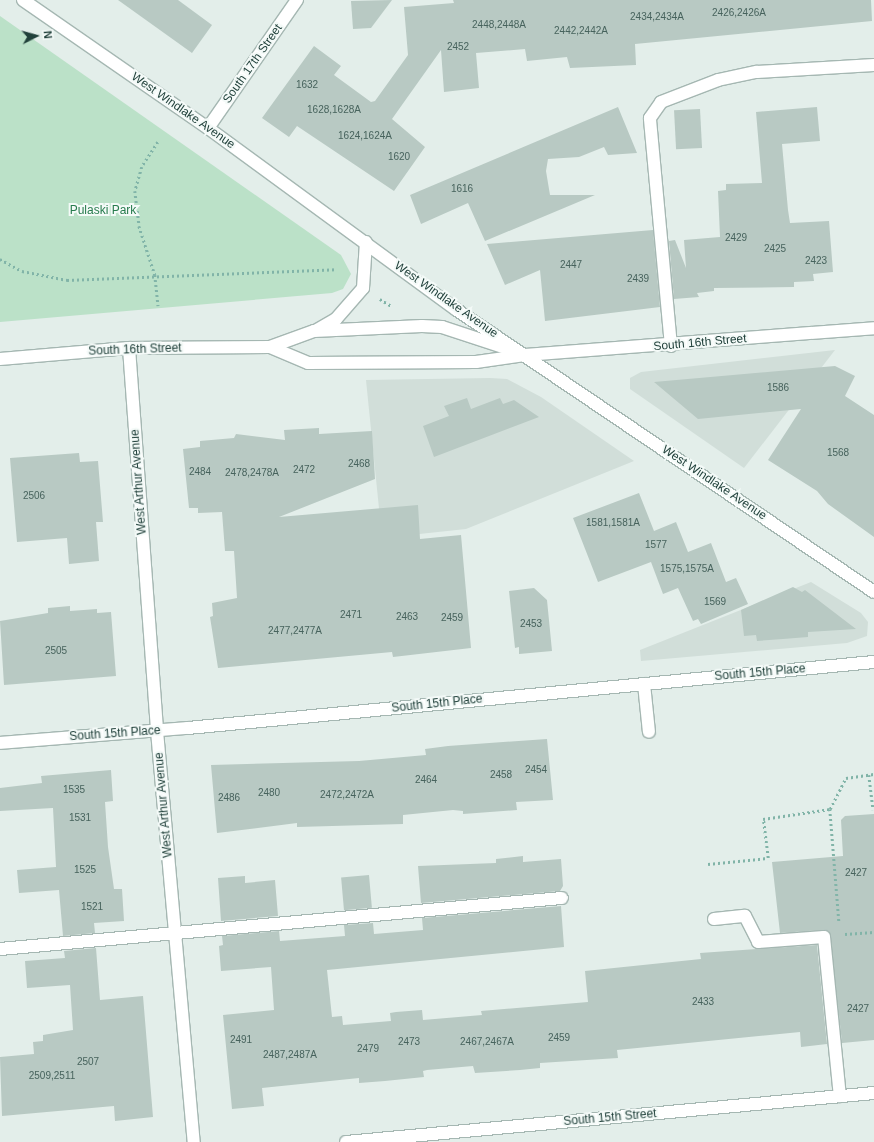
<!DOCTYPE html>
<html>
<head>
<meta charset="utf-8">
<style>
  body { margin:0 }
  #map { position:relative; width:874px; height:1142px; overflow:hidden; background:#e3eeea; font-family:Arial,sans-serif }
  div>[style] { position:absolute }
  [style*='--x'] { left:calc(var(--x)*1px); top:calc(var(--y)*1px); width:calc(var(--w)*1px); rotate:calc(var(--a)*1deg) }
  .built>* { inset:0; background:#d1ded9 }
  .green>* { inset:0; background:#bbe1c8 }
  .building>* { inset:0; background:#b8c9c3; transform-origin:0 0 }
  .path>* { height:2.5px; margin-top:-1.25px; transform-origin:0; background:repeating-linear-gradient(90deg,#81b4a8 0 2px,transparent 0 5px) }
  .roads { filter:drop-shadow(1px 0 #a5b7b2) drop-shadow(-1px 0 #a5b7b2) drop-shadow(0 1px #a5b7b2) drop-shadow(0 -1px #a5b7b2) }
  .service>* { height:12px; margin:-6px; padding:0 6px; transform-origin:6px; border-radius:6px; background:#fff }
  .minor>* { height:12px; margin:-6px; padding:0 6px; transform-origin:6px; border-radius:6px; background:#fff }
  .tertiary>* { height:12px; margin:-6px; padding:0 6px; transform-origin:6px; border-radius:6px; background:#fff }
  span { translate:-50% -50%; white-space:nowrap; text-align:center; line-height:1.15; -webkit-text-stroke:4px #f4faf8; paint-order:stroke }
  .number-label { font-size:10px; color:#47635d }
  .number-label span { -webkit-text-stroke-width:0 }
  .street-label { font-size:12px; color:#21413b }
  .park-label { font-size:12px; color:#287c4e }
  .north { position:absolute; left:16px; top:16px; width:40px; height:40px; -webkit-text-stroke:3px #f4faf8; paint-order:stroke; rotate:84deg; font-size:11px; font-weight:700; line-height:16px; text-align:center; color:#21413b }
  .north::after { content:''; display:block; margin:auto; width:14px; height:18px; background:#21413b; clip-path:polygon(50% 0,100% 100%,50% 72%,0 100%) }
</style>
</head>
<body>
<div id="map">
  <div class="built">
    <i style="clip-path:polygon(835px 350px,744px 468px,630px 389px,630px 378px,641px 372px)"></i>
    <i style="clip-path:polygon(490px 378px,507px 379px,541px 397px,634px 461px,466px 529px,382px 538px,366px 380px)"></i>
    <i style="clip-path:polygon(811px 582px,861px 613px,868px 622px,867px 636px,847px 643px,641px 661px,640px 650px)"></i>
  </div>
  <div class="green">
    <i style="clip-path:polygon(0 16px,341px 255px,351px 274px,343px 289px,332px 293px,0 322px)"></i>
  </div>
  <div class="building">
    <i style="clip-path:polygon(118px 0,178px 0,212px 25px,192px 53px)"></i>
    <i style="clip-path:polygon(392px 0,371px 28px,353px 29px,351px 1px)"></i>
    <i style="clip-path:polygon(453px 0,871px 0,872px 21px,635px 44px,636px 65px,570px 68px,567px 57px,527px 61px,525px 49px,476px 53px,479px 88px,444px 92px,441px 50px,392px 119px,425px 147px,394px 191px,297px 126px,289px 137px,262px 118px,314px 46px,341px 66px,334px 75px,371px 102px,375px 101px,408px 55px,404px 7px,454px 3px)"></i>
    <i style="clip-path:polygon(618px 107px,637px 153px,608px 155px,604px 147px,579px 157px,548px 159px,546px 171px,550px 195px,595px 195px,485px 241px,468px 203px,421px 224px,410px 195px)"></i>
    <i style="clip-path:polygon(817px 107px,820px 141px,782px 144px,788px 210px,790px 223px,829px 221px,833px 272px,813px 274px,814px 281px,794px 282px,794px 287px,714px 288px,714px 291px,697px 293px,699px 297px,674px 299px,669px 241px,675px 240px,686px 268px,684px 240px,720px 237px,718px 191px,726px 190px,726px 184px,762px 183px,756px 112px)"></i>
    <i style="left:700px;top:109px;width:39px;height:26px;rotate:87deg"></i>
    <i style="clip-path:polygon(653px 230px,660px 307px,545px 321px,540px 270px,505px 285px,487px 244px)"></i>
    <i style="clip-path:polygon(835px 366px,855px 376px,845px 396px,874px 415px,874px 537px,828px 504px,817px 491px,768px 460px,801px 409px,698px 419px,654px 382px)"></i>
    <i style="clip-path:polygon(467px 398px,471px 409px,500px 398px,503px 404px,514px 400px,539px 417px,434px 457px,423px 426px,449px 416px,444px 406px)"></i>
    <i style="clip-path:polygon(319px 428px,319px 434px,372px 431px,375px 479px,279px 517px,418px 505px,420px 539px,461px 535px,471px 648px,393px 657px,392px 652px,218px 668px,210px 617px,213px 616px,212px 603px,237px 598px,234px 551px,225px 551px,222px 512px,198px 513px,198px 508px,189px 508px,183px 449px,200px 447px,200px 441px,234px 438px,236px 434px,285px 440px,284px 430px)"></i>
    <i style="clip-path:polygon(79px 453px,80px 462px,98px 461px,103px 522px,96px 522px,99px 561px,69px 564px,67px 538px,17px 542px,10px 458px)"></i>
    <i style="clip-path:polygon(639px 493px,654px 531px,676px 522px,688px 552px,711px 543px,726px 582px,736px 578px,748px 604px,701px 624px,698px 619px,693px 621px,678px 588px,663px 594px,651px 562px,598px 582px,573px 518px)"></i>
    <i style="clip-path:polygon(793px 587px,802px 592px,805px 590px,856px 629px,808px 632px,808px 637px,783px 639px,757px 641px,756px 635px,744px 636px,741px 610px)"></i>
    <i style="clip-path:polygon(534px 588px,547px 600px,552px 651px,519px 654px,519px 647px,515px 648px,509px 591px)"></i>
    <i style="clip-path:polygon(70px 606px,70px 611px,97px 609px,97px 613px,111px 612px,116px 676px,4px 685px,0 621px,48px 613px,48px 608px)"></i>
    <i style="clip-path:polygon(547px 739px,553px 800px,516px 802px,517px 810px,463px 814px,463px 811px,453px 810px,403px 815px,403px 824px,297px 827px,297px 823px,217px 833px,211px 765px,359px 761px,426px 755px,425px 749px,448px 746px)"></i>
    <i style="clip-path:polygon(111px 770px,113px 801px,105px 802px,108px 847px,114px 889px,122px 889px,124px 921px,94px 923px,95px 933px,63px 936px,59px 890px,19px 893px,17px 870px,56px 867px,53px 808px,0 811px,0 788px,42px 783px,41px 776px)"></i>
    <i style="clip-path:polygon(874px 814px,874px 1040px,842px 1043px,830px 933px,823px 930px,780px 933px,772px 862px,843px 856px,841px 820px,845px 816px)"></i>
    <i style="clip-path:polygon(523px 856px,523px 862px,561px 859px,563px 886px,560px 891px,421px 903px,418px 866px,496px 863px,496px 859px)"></i>
    <i style="left:369px;top:875px;width:33px;height:28px;rotate:85deg"></i>
    <i style="clip-path:polygon(245px 876px,245px 883px,275px 880px,278px 916px,221px 921px,218px 878px)"></i>
    <i style="clip-path:polygon(561px 906px,564px 947px,327px 970px,332px 1017px,342px 1016px,343px 1025px,391px 1021px,390px 1013px,396px 1012px,422px 1010px,423px 1020px,482px 1015px,481px 1011px,588px 1002px,585px 971px,701px 959px,700px 953px,817px 945px,827px 1044px,801px 1047px,800px 1032px,617px 1050px,618px 1058px,540px 1063px,540px 1068px,520px 1070px,475px 1073px,473px 1066px,427px 1070px,423px 1071px,424px 1077px,385px 1081px,359px 1083px,359px 1078px,262px 1088px,264px 1106px,232px 1109px,223px 1015px,274px 1010px,271px 967px,221px 971px,219px 946px,223px 945px,222px 936px,279px 931px,280px 941px,345px 936px,344px 925px,373px 923px,374px 934px,423px 930px,422px 918px)"></i>
    <i style="clip-path:polygon(96px 948px,100px 1000px,143px 996px,153px 1117px,115px 1121px,114px 1106px,2px 1116px,0 1057px,34px 1054px,33px 1042px,43px 1041px,43px 1035px,73px 1030px,70px 985px,27px 988px,25px 961px,65px 958px,64px 951px)"></i>
  </div>
  <div class="path">
    <i style="--x:158;--y:142;--w:30;--a:123"></i>
    <i style="--x:142;--y:167;--w:25;--a:106"></i>
    <i style="--x:135;--y:191;--w:35;--a:83"></i>
    <i style="--x:139;--y:226;--w:52;--a:71.9"></i>
    <i style="--x:155;--y:275;--w:31;--a:84"></i>
    <i style="--x:0;--y:259;--w:25;--a:29"></i>
    <i style="--x:22;--y:271;--w:46;--a:11.3"></i>
    <i style="--x:67;--y:280;--w:270;--a:-2.3"></i>
    <i style="--x:380;--y:299;--w:13;--a:32"></i>
    <i style="--x:869;--y:775;--w:35;--a:83"></i>
    <i style="--x:830;--y:809;--w:113;--a:85.4"></i>
    <i style="--x:708;--y:864;--w:60;--a:-5.7"></i>
    <i style="--x:768;--y:858;--w:39;--a:-97"></i>
    <i style="--x:763;--y:819;--w:68;--a:-8.5"></i>
    <i style="--x:830;--y:809;--w:35;--a:-63"></i>
    <i style="--x:846;--y:778;--w:28;--a:-8"></i>
    <i style="--x:845;--y:934;--w:29;--a:-4"></i>
  </div>
  <div class="roads">
    <div class="service">
      <i style="--x:671;--y:346;--w:229;--a:-95.3"></i>
      <i style="--x:650;--y:118;--w:19;--a:-55"></i>
      <i style="--x:661;--y:102;--w:61;--a:-21.1"></i>
      <i style="--x:718;--y:80;--w:40;--a:-12"></i>
      <i style="--x:757;--y:72;--w:117;--a:-3.4"></i>
      <i style="--x:644;--y:684;--w:48;--a:84.1"></i>
      <i style="--x:714;--y:919;--w:31;--a:-6"></i>
      <i style="--x:745;--y:916;--w:29;--a:63"></i>
      <i style="--x:758;--y:942;--w:66;--a:-4.3"></i>
      <i style="--x:824;--y:937;--w:160;--a:84.3"></i>
      <i style="--x:0;--y:949;--w:564;--a:-5.19"></i>
    </div>
    <div class="minor">
      <i style="--x:208;--y:128;--w:156;--a:-55.2"></i>
      <i style="--x:129;--y:348;--w:384;--a:85.8"></i>
      <i style="--x:157;--y:731;--w:413;--a:84.9"></i>
      <i style="--x:0;--y:743;--w:189;--a:-4.6"></i>
      <i style="--x:188;--y:728;--w:689;--a:-5.5"></i>
      <i style="--x:346;--y:1142;--w:530;--a:-5.3"></i>
    </div>
    <div class="tertiary">
      <i style="--x:23;--y:0;--w:225;--a:34.7"></i>
      <i style="--x:208;--y:128;--w:308;--a:36.2"></i>
      <i style="--x:457;--y:310;--w:503;--a:34.07"></i>
      <i style="--x:317;--y:330;--w:22;--a:-30"></i>
      <i style="--x:336;--y:319;--w:41;--a:-48.9"></i>
      <i style="--x:363;--y:288;--w:46;--a:-86.3"></i>
      <i style="--x:270;--y:347;--w:41;--a:22.8"></i>
      <i style="--x:308;--y:363;--w:168;--a:-0.3"></i>
      <i style="--x:476;--y:362;--w:49;--a:-8.1"></i>
      <i style="--x:525;--y:355;--w:350;--a:-4.4"></i>
      <i style="--x:0;--y:359;--w:129;--a:-4.9"></i>
      <i style="--x:129;--y:348;--w:141;--a:-0.4"></i>
      <i style="--x:270;--y:347;--w:47;--a:-20"></i>
      <i style="--x:314;--y:331;--w:108;--a:-2.7"></i>
      <i style="--x:422;--y:326;--w:20;--a:3"></i>
      <i style="--x:442;--y:327;--w:71;--a:18.2"></i>
    </div>
  </div>
  <div class="number-label">
    <span style="left:739px;top:13px">2426,2426A</span>
    <span style="left:657px;top:17px">2434,2434A</span>
    <span style="left:499px;top:25px">2448,2448A</span>
    <span style="left:581px;top:31px">2442,2442A</span>
    <span style="left:458px;top:47px">2452</span>
    <span style="left:307px;top:85px">1632</span>
    <span style="left:334px;top:110px">1628,1628A</span>
    <span style="left:365px;top:136px">1624,1624A</span>
    <span style="left:399px;top:157px">1620</span>
    <span style="left:462px;top:189px">1616</span>
    <span style="left:736px;top:238px">2429</span>
    <span style="left:775px;top:249px">2425</span>
    <span style="left:816px;top:261px">2423</span>
    <span style="left:571px;top:265px">2447</span>
    <span style="left:638px;top:279px">2439</span>
    <span style="left:778px;top:388px">1586</span>
    <span style="left:838px;top:453px">1568</span>
    <span style="left:359px;top:464px">2468</span>
    <span style="left:304px;top:470px">2472</span>
    <span style="left:200px;top:472px">2484</span>
    <span style="left:252px;top:473px">2478,2478A</span>
    <span style="left:34px;top:496px">2506</span>
    <span style="left:613px;top:523px">1581,1581A</span>
    <span style="left:656px;top:545px">1577</span>
    <span style="left:687px;top:569px">1575,1575A</span>
    <span style="left:715px;top:602px">1569</span>
    <span style="left:351px;top:615px">2471</span>
    <span style="left:407px;top:617px">2463</span>
    <span style="left:452px;top:618px">2459</span>
    <span style="left:531px;top:624px">2453</span>
    <span style="left:295px;top:631px">2477,2477A</span>
    <span style="left:56px;top:651px">2505</span>
    <span style="left:536px;top:770px">2454</span>
    <span style="left:501px;top:775px">2458</span>
    <span style="left:426px;top:780px">2464</span>
    <span style="left:74px;top:790px">1535</span>
    <span style="left:269px;top:793px">2480</span>
    <span style="left:347px;top:795px">2472,2472A</span>
    <span style="left:229px;top:798px">2486</span>
    <span style="left:80px;top:818px">1531</span>
    <span style="left:85px;top:870px">1525</span>
    <span style="left:856px;top:873px">2427</span>
    <span style="left:92px;top:907px">1521</span>
    <span style="left:703px;top:1002px">2433</span>
    <span style="left:858px;top:1009px">2427</span>
    <span style="left:559px;top:1038px">2459</span>
    <span style="left:241px;top:1040px">2491</span>
    <span style="left:409px;top:1042px">2473</span>
    <span style="left:487px;top:1042px">2467,2467A</span>
    <span style="left:368px;top:1049px">2479</span>
    <span style="left:290px;top:1055px">2487,2487A</span>
    <span style="left:88px;top:1062px">2507</span>
    <span style="left:52px;top:1076px">2509,2511</span>
  </div>
  <div class="street-label">
    <span style="left:253px;top:64px;rotate:-55deg">South 17th Street</span>
    <span style="left:183px;top:111px;rotate:35deg">West Windlake Avenue</span>
    <span style="left:446px;top:300px;rotate:35deg">West Windlake Avenue</span>
    <span style="left:700px;top:343px;rotate:-5deg">South 16th Street</span>
    <span style="left:135px;top:350px;rotate:-2deg">South 16th Street</span>
    <span style="left:139px;top:482px;rotate:-94deg">West Arthur Avenue</span>
    <span style="left:714px;top:483px;rotate:34deg">West Windlake Avenue</span>
    <span style="left:760px;top:673px;rotate:-5deg">South 15th Place</span>
    <span style="left:437px;top:704px;rotate:-6deg">South 15th Place</span>
    <span style="left:115px;top:734px;rotate:-4deg">South 15th Place</span>
    <span style="left:164px;top:805px;rotate:-95deg">West Arthur Avenue</span>
    <span style="left:610px;top:1118px;rotate:-5deg">South 15th Street</span>
  </div>
  <div class="park-label">
    <span style="left:103px;top:211px">Pulaski Park</span>
  </div>
  <div class="north">N</div>
</div>
</body>
</html>
